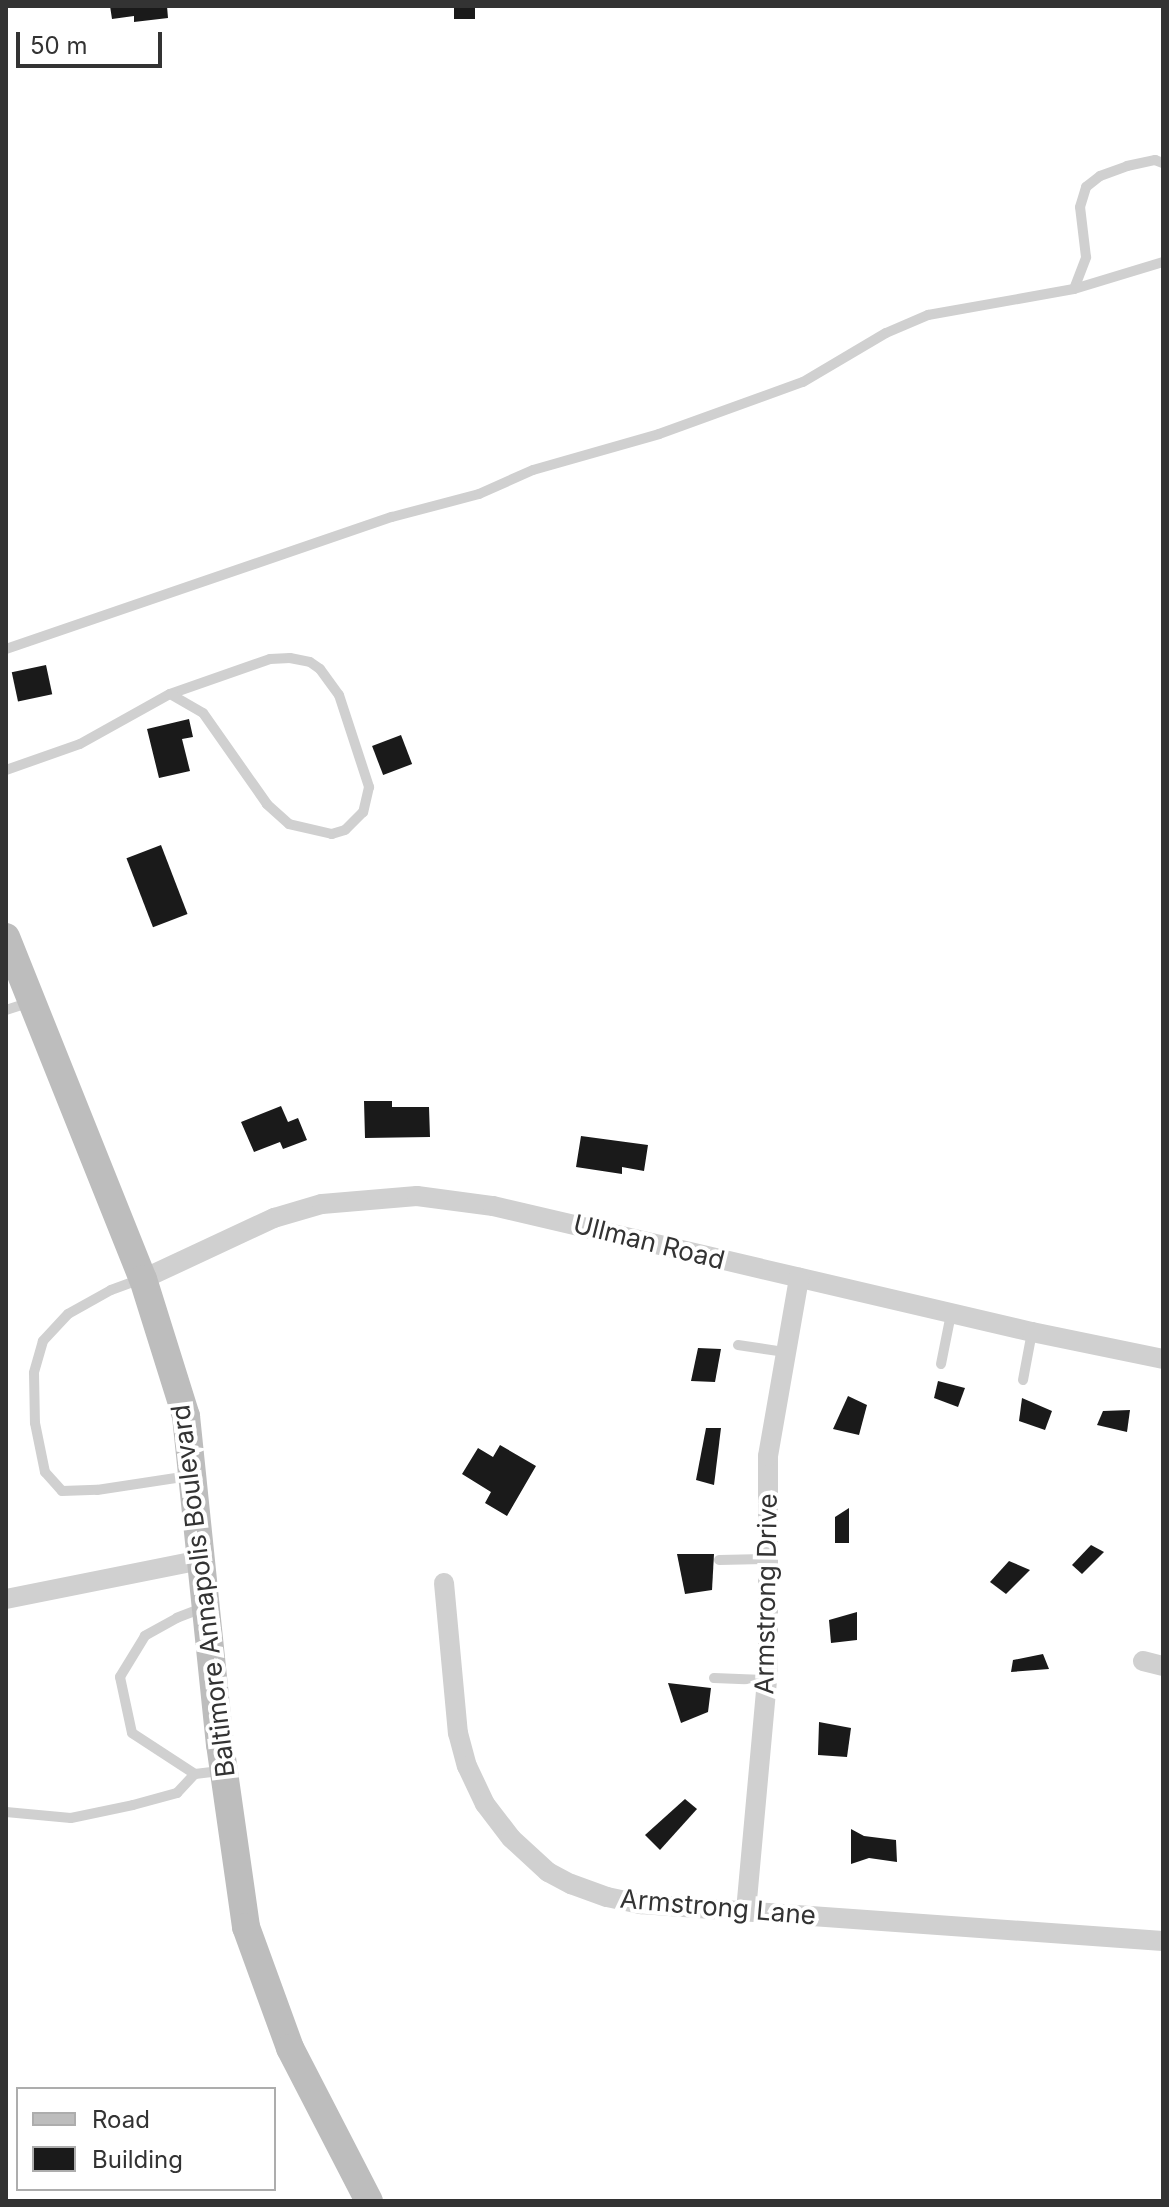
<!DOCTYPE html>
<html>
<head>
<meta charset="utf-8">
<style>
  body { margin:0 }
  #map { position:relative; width:1169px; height:2207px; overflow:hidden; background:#fff; font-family:Inter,sans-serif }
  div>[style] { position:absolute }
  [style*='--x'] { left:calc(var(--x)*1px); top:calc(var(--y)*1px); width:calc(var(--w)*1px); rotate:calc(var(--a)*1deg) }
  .building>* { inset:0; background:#1a1a1a; transform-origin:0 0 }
  .lane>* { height:10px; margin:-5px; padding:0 5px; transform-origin:5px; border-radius:5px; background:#d0d0d0 }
  .street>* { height:20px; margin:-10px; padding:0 10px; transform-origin:10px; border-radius:10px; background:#d0d0d0 }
  .secondary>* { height:28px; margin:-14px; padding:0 14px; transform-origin:14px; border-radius:14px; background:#bdbdbd }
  span { translate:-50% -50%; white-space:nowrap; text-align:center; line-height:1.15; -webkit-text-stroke:8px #fff; paint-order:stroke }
  .street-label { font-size:26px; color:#333 }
  .frame { position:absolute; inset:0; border:8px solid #333; pointer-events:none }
  .legend { position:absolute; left:16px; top:2087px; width:260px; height:104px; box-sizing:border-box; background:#fff; border:2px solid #adadad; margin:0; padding:10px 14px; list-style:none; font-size:24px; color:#333 }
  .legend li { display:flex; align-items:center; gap:16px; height:40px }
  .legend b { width:40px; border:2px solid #adadad }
  .scale { position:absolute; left:16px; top:32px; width:146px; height:36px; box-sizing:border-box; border:4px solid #333; border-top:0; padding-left:10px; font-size:24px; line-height:28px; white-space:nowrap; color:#333; -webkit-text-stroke:6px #fff; paint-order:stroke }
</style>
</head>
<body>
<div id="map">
  <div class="building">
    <i style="clip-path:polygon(110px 6px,167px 6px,168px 18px,134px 22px,134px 16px,112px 19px)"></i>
    <i style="left:454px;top:6px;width:21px;height:13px"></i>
    <i style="left:46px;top:665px;width:30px;height:35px;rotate:78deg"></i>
    <i style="clip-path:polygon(189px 719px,193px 737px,182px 739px,190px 771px,159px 778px,147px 729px)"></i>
    <i style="left:401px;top:735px;width:31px;height:31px;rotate:69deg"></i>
    <i style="left:161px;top:845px;width:74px;height:37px;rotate:69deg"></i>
    <i style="clip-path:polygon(364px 1101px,392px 1101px,392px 1107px,429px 1107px,430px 1137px,365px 1138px)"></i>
    <i style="clip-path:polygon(281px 1106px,288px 1122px,298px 1118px,307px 1140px,283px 1149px,280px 1142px,254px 1152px,241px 1122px)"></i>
    <i style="clip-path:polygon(581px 1136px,648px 1145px,644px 1171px,622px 1167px,622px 1174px,576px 1167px)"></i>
    <i style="clip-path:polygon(698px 1348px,721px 1349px,715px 1382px,691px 1381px)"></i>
    <i style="clip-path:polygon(938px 1381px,965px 1388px,958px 1407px,934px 1398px)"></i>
    <i style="clip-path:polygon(848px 1396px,867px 1405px,859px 1435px,833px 1429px)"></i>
    <i style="clip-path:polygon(1022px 1398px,1052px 1411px,1045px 1430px,1019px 1421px)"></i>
    <i style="clip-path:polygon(1130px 1410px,1127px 1432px,1097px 1425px,1103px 1411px)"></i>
    <i style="clip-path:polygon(706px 1428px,721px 1428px,714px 1485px,696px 1480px)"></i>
    <i style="clip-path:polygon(500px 1445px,536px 1466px,507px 1516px,485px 1503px,491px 1492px,462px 1474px,478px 1448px,493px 1457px)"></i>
    <i style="clip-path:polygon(849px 1508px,849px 1543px,835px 1543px,835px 1517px)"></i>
    <i style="clip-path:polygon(1091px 1545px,1104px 1552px,1082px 1574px,1072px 1565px)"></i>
    <i style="clip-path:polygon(677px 1554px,714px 1554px,712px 1590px,685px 1594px)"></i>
    <i style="clip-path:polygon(1009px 1561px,1030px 1570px,1006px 1594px,990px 1582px)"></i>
    <i style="clip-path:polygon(857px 1612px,857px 1640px,831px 1643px,829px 1620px)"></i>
    <i style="clip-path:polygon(1043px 1654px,1049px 1669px,1011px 1672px,1013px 1660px)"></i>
    <i style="clip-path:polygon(668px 1683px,711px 1688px,708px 1712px,681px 1723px)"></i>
    <i style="clip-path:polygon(819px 1722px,851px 1728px,847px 1757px,818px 1755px)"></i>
    <i style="clip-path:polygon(685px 1799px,697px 1809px,660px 1850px,645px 1835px)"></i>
    <i style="clip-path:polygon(851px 1829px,864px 1836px,896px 1840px,897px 1862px,869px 1858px,851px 1864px)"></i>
  </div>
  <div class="lane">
    <i style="--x:1074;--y:289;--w:34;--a:-69"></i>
    <i style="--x:1086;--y:257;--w:50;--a:-96.8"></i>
    <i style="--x:1080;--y:207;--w:21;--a:-73"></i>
    <i style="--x:1086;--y:187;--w:18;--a:-38"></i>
    <i style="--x:1100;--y:176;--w:29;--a:-20"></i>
    <i style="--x:1127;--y:166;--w:29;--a:-12"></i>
    <i style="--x:1155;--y:160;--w:9;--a:21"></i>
    <i style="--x:6;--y:649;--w:408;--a:-18.9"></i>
    <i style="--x:392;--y:517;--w:90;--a:-14.8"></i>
    <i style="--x:479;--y:494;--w:59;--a:-24"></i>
    <i style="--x:533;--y:470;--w:131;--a:-15.9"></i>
    <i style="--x:659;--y:434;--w:153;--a:-19.9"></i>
    <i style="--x:803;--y:382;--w:96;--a:-30.6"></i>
    <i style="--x:886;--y:333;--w:46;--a:-23.2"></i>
    <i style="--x:928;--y:315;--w:148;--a:-10.1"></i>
    <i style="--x:1074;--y:289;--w:93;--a:-16.9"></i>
    <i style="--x:6;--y:770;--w:78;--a:-19.4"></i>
    <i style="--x:80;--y:744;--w:103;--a:-29.1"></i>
    <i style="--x:170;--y:694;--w:106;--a:-19.3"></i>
    <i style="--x:270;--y:659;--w:20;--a:-3"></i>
    <i style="--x:290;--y:658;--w:20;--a:11"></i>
    <i style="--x:310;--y:662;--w:12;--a:35"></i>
    <i style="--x:320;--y:669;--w:32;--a:54"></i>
    <i style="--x:339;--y:695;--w:97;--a:71.9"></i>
    <i style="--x:369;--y:787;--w:26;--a:103"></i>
    <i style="--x:363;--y:812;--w:25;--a:135"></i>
    <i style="--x:345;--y:830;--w:14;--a:163"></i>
    <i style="--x:332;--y:834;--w:44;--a:-166.9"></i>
    <i style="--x:289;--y:824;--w:30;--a:-138"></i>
    <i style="--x:267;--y:804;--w:111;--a:-125.1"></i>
    <i style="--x:203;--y:713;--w:38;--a:-150"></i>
    <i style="--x:6;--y:1010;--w:26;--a:-18"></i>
    <i style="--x:141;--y:1279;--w:32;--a:160"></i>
    <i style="--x:111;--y:1290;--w:49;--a:150.8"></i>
    <i style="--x:68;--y:1314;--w:37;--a:133"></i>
    <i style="--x:43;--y:1341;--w:33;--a:106"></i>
    <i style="--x:34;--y:1373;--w:50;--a:88.9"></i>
    <i style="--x:35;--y:1423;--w:50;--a:78.5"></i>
    <i style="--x:45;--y:1472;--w:25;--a:48"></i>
    <i style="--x:62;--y:1491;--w:35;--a:-2"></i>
    <i style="--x:97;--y:1490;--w:93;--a:-8.7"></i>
    <i style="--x:738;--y:1345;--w:48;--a:8.5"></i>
    <i style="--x:941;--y:1364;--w:51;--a:-78.7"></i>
    <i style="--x:1023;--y:1380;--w:49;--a:-79.4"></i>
    <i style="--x:719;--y:1560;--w:49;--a:-1.2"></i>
    <i style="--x:205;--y:1607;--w:30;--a:159"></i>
    <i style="--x:177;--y:1618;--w:37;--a:151"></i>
    <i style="--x:145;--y:1636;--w:48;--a:121.4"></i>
    <i style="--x:120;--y:1677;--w:57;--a:77.9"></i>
    <i style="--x:132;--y:1733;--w:75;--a:33.1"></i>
    <i style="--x:195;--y:1774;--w:25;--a:-7"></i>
    <i style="--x:714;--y:1678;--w:53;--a:2.2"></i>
    <i style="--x:6;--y:1812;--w:65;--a:5.3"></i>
    <i style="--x:71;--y:1818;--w:63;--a:-11.8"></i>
    <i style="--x:133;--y:1805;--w:46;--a:-15.3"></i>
    <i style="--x:177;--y:1793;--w:26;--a:-47"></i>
  </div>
  <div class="street">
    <i style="--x:143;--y:1279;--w:145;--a:-25"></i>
    <i style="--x:274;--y:1218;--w:50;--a:-16.3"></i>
    <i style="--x:322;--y:1204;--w:95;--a:-4.8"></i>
    <i style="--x:417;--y:1196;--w:77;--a:7.5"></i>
    <i style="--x:493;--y:1206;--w:554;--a:13.16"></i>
    <i style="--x:1032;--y:1332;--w:134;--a:11.6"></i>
    <i style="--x:444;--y:1583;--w:151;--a:84.7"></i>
    <i style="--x:458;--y:1733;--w:34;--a:75"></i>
    <i style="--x:467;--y:1766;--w:42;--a:64.7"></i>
    <i style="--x:485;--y:1804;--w:43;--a:52.6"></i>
    <i style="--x:511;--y:1838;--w:50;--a:42.6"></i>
    <i style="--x:548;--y:1872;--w:26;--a:28"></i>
    <i style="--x:571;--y:1884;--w:38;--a:20"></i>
    <i style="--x:607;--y:1897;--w:35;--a:12"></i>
    <i style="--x:641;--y:1904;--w:523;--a:4.05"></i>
    <i style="--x:6;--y:1599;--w:200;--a:-11.3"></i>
    <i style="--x:1143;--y:1661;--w:21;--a:14"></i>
    <i style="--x:746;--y:1911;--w:242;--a:-84.8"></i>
    <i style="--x:768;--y:1670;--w:214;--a:-90"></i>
    <i style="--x:768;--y:1456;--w:181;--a:-80.1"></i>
  </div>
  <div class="secondary">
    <i style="--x:6;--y:937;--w:368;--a:68.2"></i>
    <i style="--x:143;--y:1279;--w:144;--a:72.6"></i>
    <i style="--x:186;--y:1416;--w:330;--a:84.1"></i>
    <i style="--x:220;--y:1744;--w:185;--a:81.9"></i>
    <i style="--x:246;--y:1927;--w:129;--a:70"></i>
    <i style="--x:290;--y:2048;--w:172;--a:62.7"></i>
  </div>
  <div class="street-label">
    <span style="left:649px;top:1242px;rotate:14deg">Ullman Road</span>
    <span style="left:203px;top:1591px;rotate:-97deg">Baltimore Annapolis Boulevard</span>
    <span style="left:766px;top:1594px;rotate:-89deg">Armstrong Drive</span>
    <span style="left:718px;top:1907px;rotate:5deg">Armstrong Lane</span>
  </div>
  <div class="frame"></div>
  <ul class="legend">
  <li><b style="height:10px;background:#bdbdbd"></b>Road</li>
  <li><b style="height:22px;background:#1a1a1a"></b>Building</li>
  </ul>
  <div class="scale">50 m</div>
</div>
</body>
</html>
